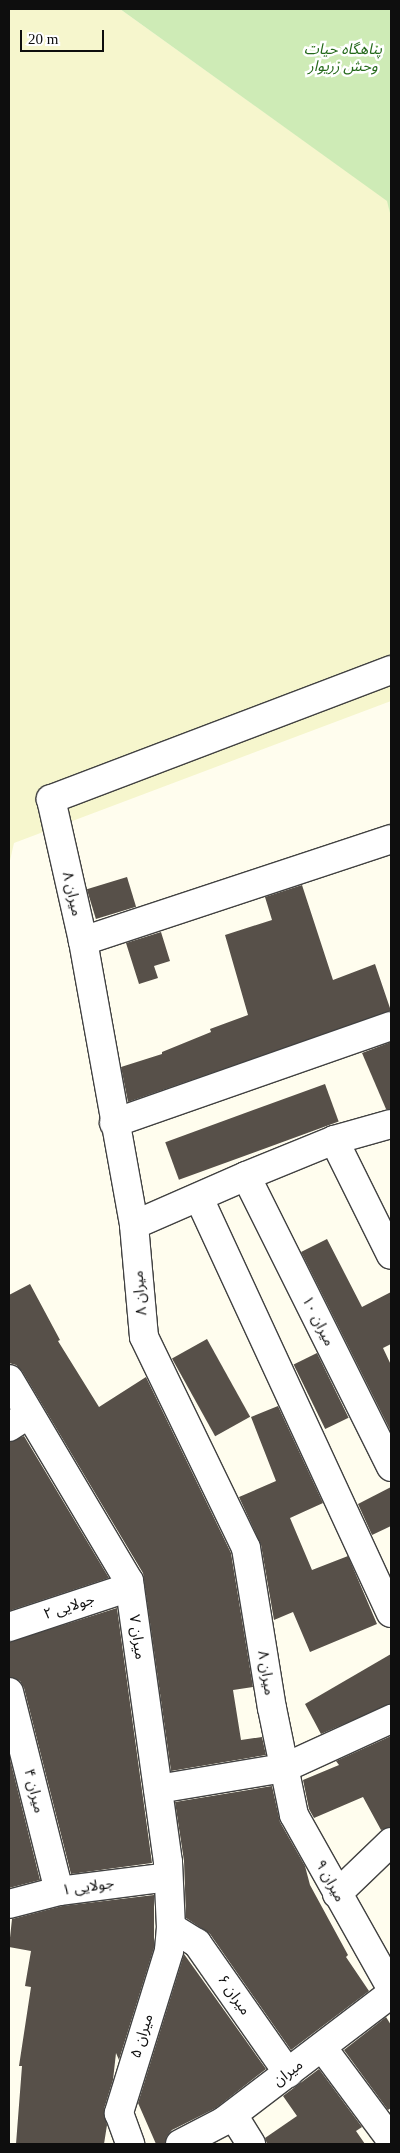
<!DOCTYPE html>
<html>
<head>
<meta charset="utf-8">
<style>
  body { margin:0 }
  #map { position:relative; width:400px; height:2153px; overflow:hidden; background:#fffdee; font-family:"Times New Roman","Noto Sans Arabic",serif }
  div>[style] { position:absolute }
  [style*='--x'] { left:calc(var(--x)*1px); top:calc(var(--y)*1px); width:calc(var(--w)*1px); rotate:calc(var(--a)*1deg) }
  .farmland>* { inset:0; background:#f6f6cd }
  .green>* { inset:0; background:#ceebb6 }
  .building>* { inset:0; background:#575049; transform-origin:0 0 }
  .roads { filter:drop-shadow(1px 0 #414141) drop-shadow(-1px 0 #414141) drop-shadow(0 1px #414141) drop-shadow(0 -1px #414141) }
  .minor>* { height:28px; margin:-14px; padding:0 14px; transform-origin:14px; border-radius:14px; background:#fff }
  span { translate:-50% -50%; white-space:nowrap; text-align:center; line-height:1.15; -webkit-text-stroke:5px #fff; paint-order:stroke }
  .park-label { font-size:15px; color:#25691b; font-style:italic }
  .street-label { font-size:15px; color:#0e0e0e }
  .frame { position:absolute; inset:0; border:10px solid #0e0e0e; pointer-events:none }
  .scale { position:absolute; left:20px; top:30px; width:84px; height:22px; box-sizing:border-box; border:2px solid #0e0e0e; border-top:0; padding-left:6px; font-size:15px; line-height:18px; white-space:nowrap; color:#0e0e0e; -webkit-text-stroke:4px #fff; paint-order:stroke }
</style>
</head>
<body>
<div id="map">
  <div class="farmland">
    <i style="clip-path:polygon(9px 9px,120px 9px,388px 201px,391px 217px,391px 701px,14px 843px,9px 865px)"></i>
  </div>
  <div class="green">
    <i style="clip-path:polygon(120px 9px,391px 9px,391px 217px,387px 201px)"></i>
  </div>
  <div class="building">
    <i style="left:127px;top:877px;width:31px;height:42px;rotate:73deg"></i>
    <i style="clip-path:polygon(302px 885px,333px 980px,375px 964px,391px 1011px,128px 1102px,121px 1067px,162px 1054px,162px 1052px,211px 1032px,210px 1029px,248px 1015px,225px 935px,272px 920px,265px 897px)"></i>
    <i style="clip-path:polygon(161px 932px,170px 961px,154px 966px,158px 978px,139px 984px,126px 943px)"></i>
    <i style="clip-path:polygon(391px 1042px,391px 1109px,386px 1109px,362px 1053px)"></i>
    <i style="left:325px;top:1084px;width:40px;height:170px;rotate:70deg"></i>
    <i style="clip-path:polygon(327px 1239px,362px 1307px,391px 1292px,391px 1344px,383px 1348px,391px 1365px,391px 1432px,301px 1252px)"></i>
    <i style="clip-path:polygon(30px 1284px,60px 1340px,58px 1341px,99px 1407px,146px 1377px,231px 1553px,253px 1687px,233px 1690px,241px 1740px,262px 1737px,266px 1755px,171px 1771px,143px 1573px,22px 1371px,16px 1365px,9px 1363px,9px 1295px)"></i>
    <i style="left:207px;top:1339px;width:89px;height:40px;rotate:61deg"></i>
    <i style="left:317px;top:1353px;width:72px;height:26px;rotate:64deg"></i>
    <i style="clip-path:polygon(278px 1406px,323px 1503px,290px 1518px,312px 1570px,348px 1556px,377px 1624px,310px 1652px,293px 1612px,274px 1620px,261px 1545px,239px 1497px,276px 1481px,251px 1417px)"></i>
    <i style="clip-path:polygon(24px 1436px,109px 1578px,9px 1611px,9px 1442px)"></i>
    <i style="clip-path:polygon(391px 1487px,391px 1526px,372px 1535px,358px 1504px)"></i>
    <i style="clip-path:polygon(117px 1608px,152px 1863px,71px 1874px,24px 1688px,20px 1681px,9px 1677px,9px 1642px)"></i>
    <i style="clip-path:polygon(391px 1654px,391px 1704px,321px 1734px,305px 1704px)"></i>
    <i style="clip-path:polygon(391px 1736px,391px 1827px,381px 1830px,363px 1797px,314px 1818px,309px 1809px,303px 1780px,339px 1765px,336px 1761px)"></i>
    <i style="clip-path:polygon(9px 1755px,40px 1880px,9px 1888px)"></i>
    <i style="clip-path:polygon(272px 1786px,280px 1822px,305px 1866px,310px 1885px,348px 1955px,346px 1957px,369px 1991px,291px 2050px,210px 1934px,186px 1918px,184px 1861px,175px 1802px)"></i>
    <i style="clip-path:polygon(154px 1895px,154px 1948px,119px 2060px,116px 2053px,113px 2080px,104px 2109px,107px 2125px,104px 2144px,16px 2144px,22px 2066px,19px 2066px,31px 1987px,25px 1986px,31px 1951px,9px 1947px,12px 1919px,62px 1906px)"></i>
    <i style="clip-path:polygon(184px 1954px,266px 2069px,216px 2108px,172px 2130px,167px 2136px,165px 2144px,156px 2144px,138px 2103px)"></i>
    <i style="clip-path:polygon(386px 2017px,391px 2025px,391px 2108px,388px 2110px,344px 2050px)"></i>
    <i style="clip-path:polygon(319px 2069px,362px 2127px,356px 2131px,365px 2144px,267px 2144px,265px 2138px,297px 2116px,283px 2096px)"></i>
  </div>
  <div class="roads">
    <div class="minor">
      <i style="--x:391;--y:670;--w:364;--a:159.2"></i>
      <i style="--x:51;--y:799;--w:146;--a:77.3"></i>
      <i style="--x:83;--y:941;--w:289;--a:79.8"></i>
      <i style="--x:134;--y:1225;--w:112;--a:84.9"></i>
      <i style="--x:144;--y:1337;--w:234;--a:64.2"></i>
      <i style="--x:246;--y:1548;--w:162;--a:80.8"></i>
      <i style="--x:272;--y:1708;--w:109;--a:78.4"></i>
      <i style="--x:294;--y:1815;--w:198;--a:60.7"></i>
      <i style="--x:83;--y:941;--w:324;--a:-18.3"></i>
      <i style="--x:114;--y:1123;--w:293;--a:-19.3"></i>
      <i style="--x:334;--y:1140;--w:128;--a:63.6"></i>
      <i style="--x:246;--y:1176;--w:325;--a:63.5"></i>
      <i style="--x:199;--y:1198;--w:457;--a:65.2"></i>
      <i style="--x:134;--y:1225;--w:122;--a:-23.6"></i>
      <i style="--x:246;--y:1176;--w:95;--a:-22.2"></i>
      <i style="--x:334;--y:1140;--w:59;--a:-15.7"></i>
      <i style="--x:9;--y:1379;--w:235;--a:59.3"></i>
      <i style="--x:129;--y:1581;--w:284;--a:82.1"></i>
      <i style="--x:168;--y:1862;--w:65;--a:87.4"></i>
      <i style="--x:171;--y:1927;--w:24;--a:95"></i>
      <i style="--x:169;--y:1951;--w:170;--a:107.2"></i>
      <i style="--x:119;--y:2113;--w:33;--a:70"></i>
      <i style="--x:9;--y:1427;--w:24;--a:-33"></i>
      <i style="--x:9;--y:1627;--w:127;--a:-18.3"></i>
      <i style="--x:9;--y:1692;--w:205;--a:75.9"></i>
      <i style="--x:158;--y:1789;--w:128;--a:-9.5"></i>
      <i style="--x:284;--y:1768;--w:118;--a:-24.6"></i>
      <i style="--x:337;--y:1894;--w:75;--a:-43.9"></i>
      <i style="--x:9;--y:1904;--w:52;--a:-14.6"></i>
      <i style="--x:59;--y:1891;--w:110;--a:-7.3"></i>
      <i style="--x:171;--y:1927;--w:31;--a:32"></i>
      <i style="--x:197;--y:1943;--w:159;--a:55"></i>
      <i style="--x:322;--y:2047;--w:116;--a:53.4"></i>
      <i style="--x:233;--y:2115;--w:34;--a:58"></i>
      <i style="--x:180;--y:2144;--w:50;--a:-27.6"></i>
      <i style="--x:224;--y:2121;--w:210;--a:-37.3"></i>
    </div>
  </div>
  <div class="park-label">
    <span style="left:343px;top:58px">پناهگاه حیات<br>وحش زریوار</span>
  </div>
  <div class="street-label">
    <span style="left:72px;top:894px;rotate:77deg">میران ۸</span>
    <span style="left:140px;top:1293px;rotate:-95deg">میران ۸</span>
    <span style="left:318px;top:1321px;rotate:63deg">میران ۱۰</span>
    <span style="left:69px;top:1607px;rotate:-18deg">جولایی ۲</span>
    <span style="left:137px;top:1637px;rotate:82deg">میران ۷</span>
    <span style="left:266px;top:1673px;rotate:81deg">میران ۸</span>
    <span style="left:34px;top:1791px;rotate:76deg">میران ۴</span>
    <span style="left:330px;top:1881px;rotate:61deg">میران ۹</span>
    <span style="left:88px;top:1887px;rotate:-8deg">جولایی ۱</span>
    <span style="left:234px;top:1995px;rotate:55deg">میران ۶</span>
    <span style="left:142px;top:2036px;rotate:-73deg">میران ۵</span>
    <span style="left:288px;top:2073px;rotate:-37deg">میران</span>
  </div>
  <div class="frame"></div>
  <div class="scale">20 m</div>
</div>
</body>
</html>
